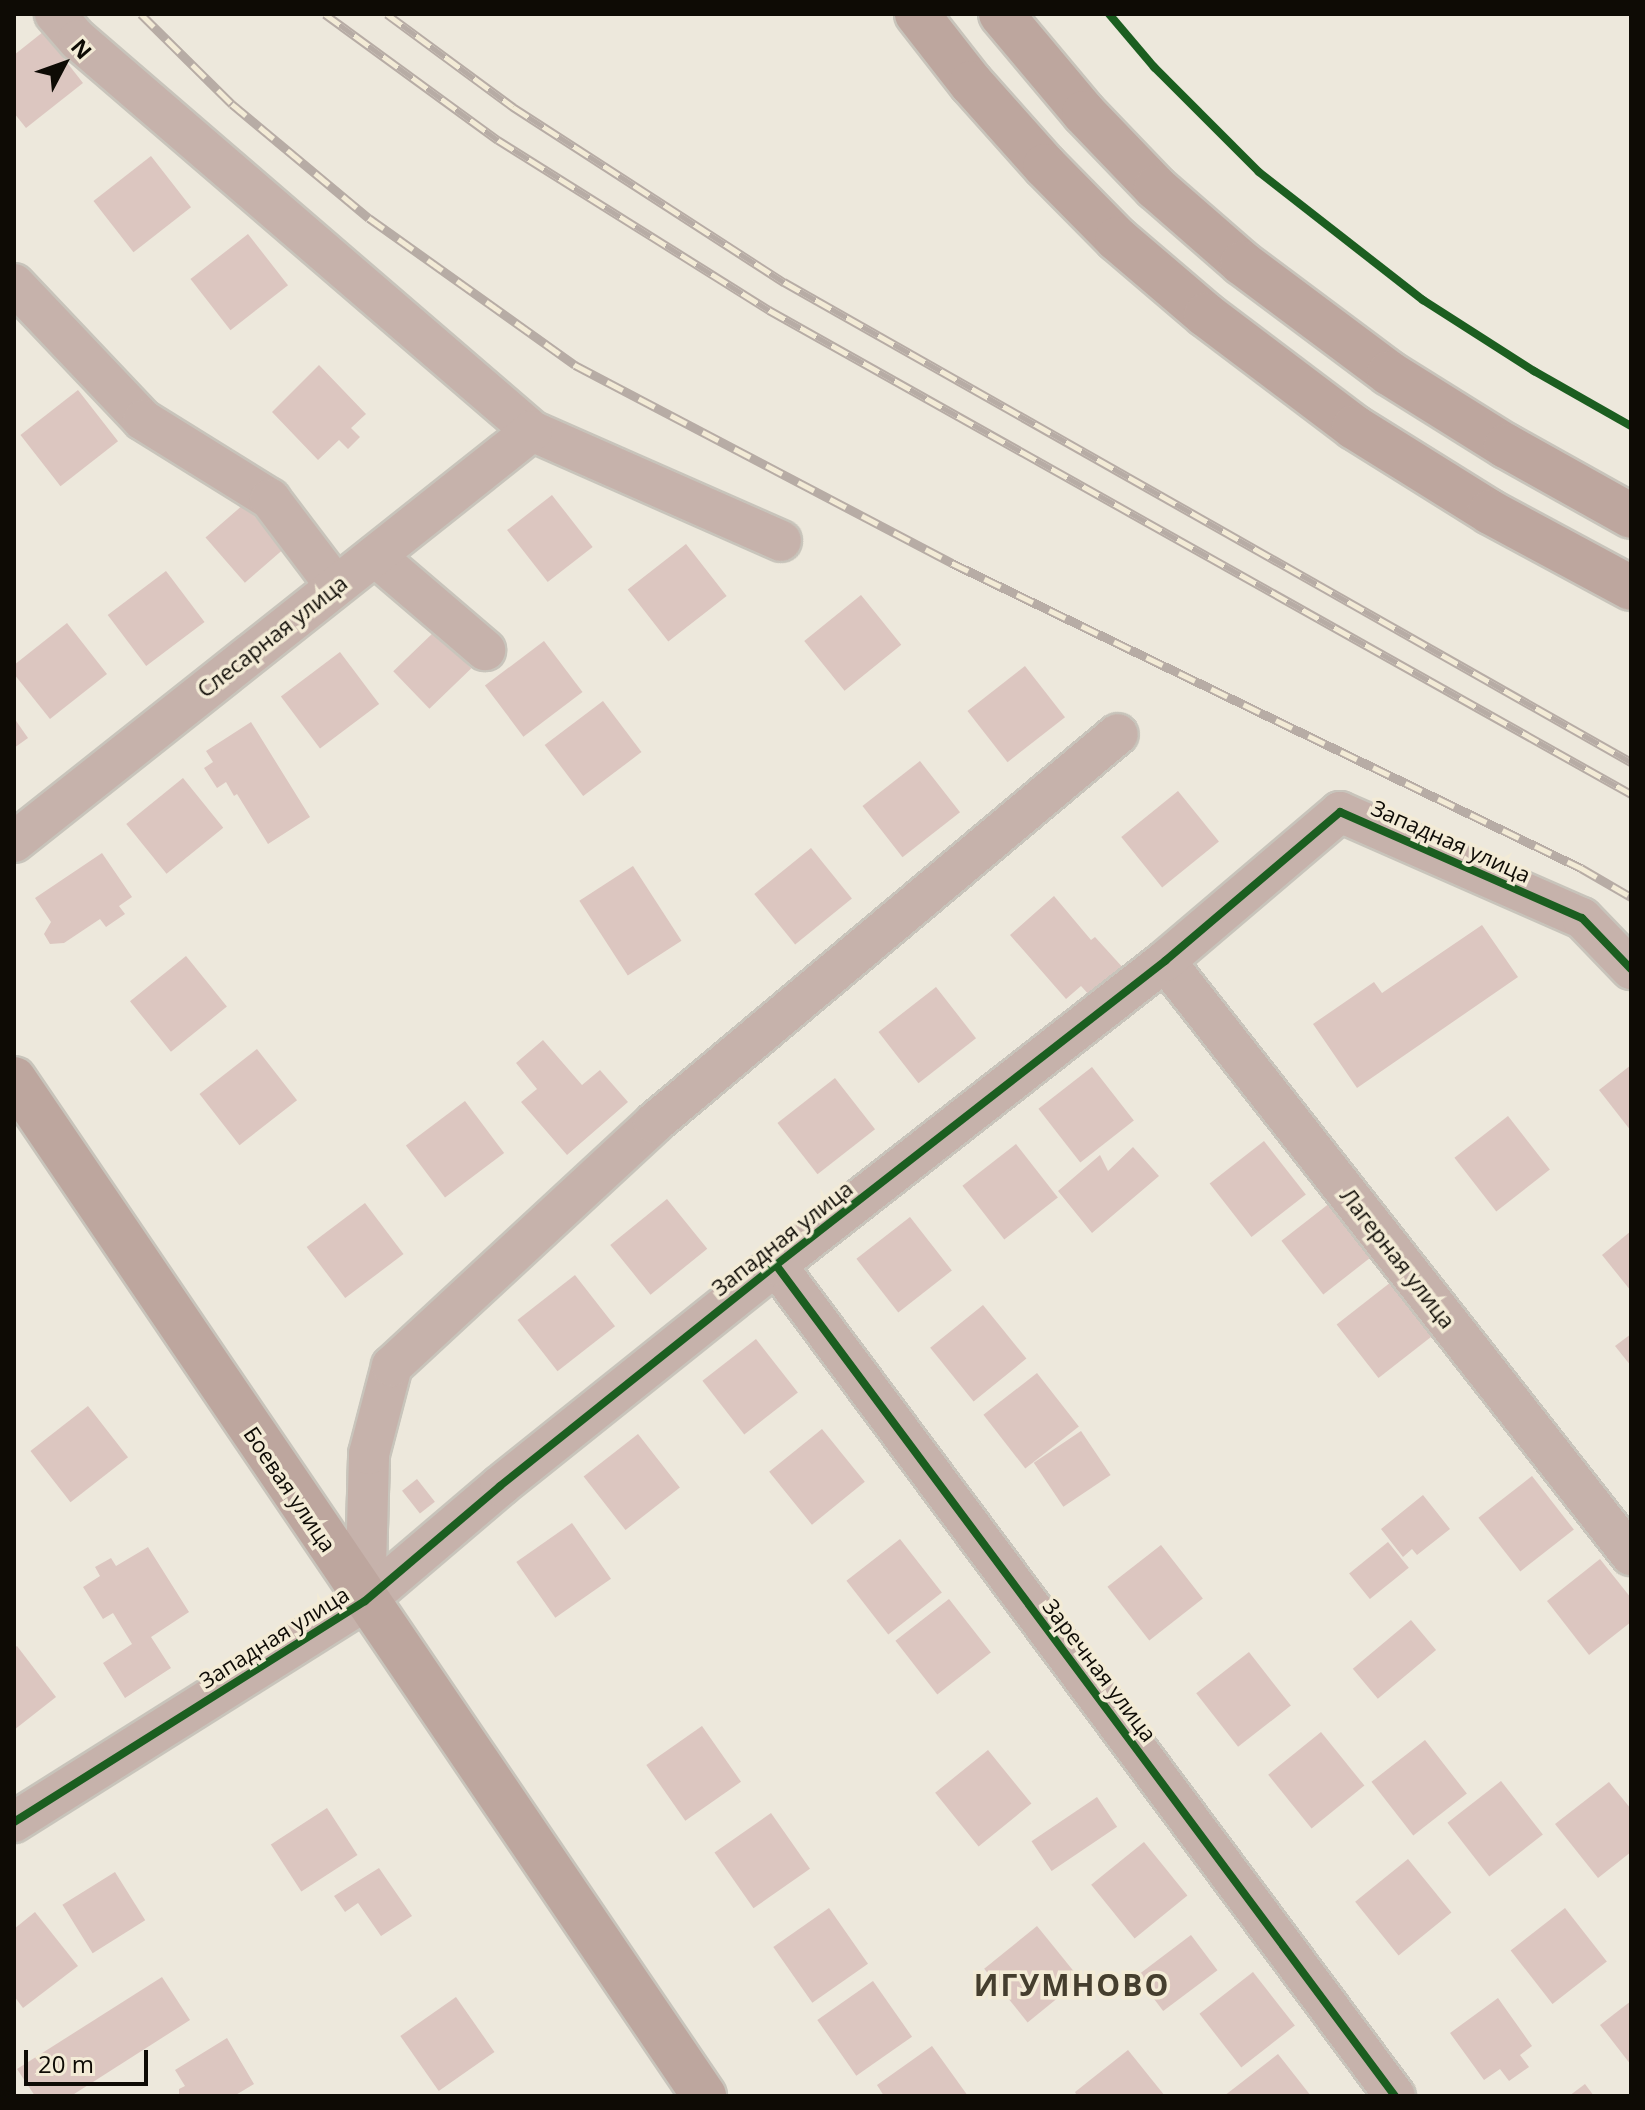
<!DOCTYPE html>
<html>
<head>
<meta charset="utf-8">
<style>
  body { margin:0 }
  #map { position:relative; width:1645px; height:2110px; overflow:hidden; background:#ede8dc; font-family:"Open Sans",sans-serif }
  div>[style] { position:absolute }
  [style*='--x'] { left:calc(var(--x)*1px); top:calc(var(--y)*1px); width:calc(var(--w)*1px); rotate:calc(var(--a)*1deg) }
  .building>* { inset:0; background:#dcc6c0; transform-origin:0 0 }
  .roads { filter:drop-shadow(2px 0 #c8c4bb) drop-shadow(-2px 0 #c8c4bb) drop-shadow(0 2px #c8c4bb) drop-shadow(0 -2px #c8c4bb) }
  .street>* { height:40px; margin:-20px; padding:0 20px; transform-origin:20px; border-radius:20px; background:#c6b2ab }
  .secondary>* { height:44px; margin:-22px; padding:0 22px; transform-origin:22px; border-radius:22px; background:#bda69e }
  .rail>* { height:9px; margin-top:-4.5px; transform-origin:0; background:repeating-linear-gradient(90deg,#f3ebd6 0 18px,#b7aca5 0 36px); box-sizing:border-box; border-block:2px solid #b7aca5 }
  .cycleway>* { height:8px; margin:-4px; padding:0 4px; transform-origin:4px; border-radius:4px; background:#1b5e20 }
  span { translate:-50% -50%; white-space:nowrap; text-align:center; line-height:1.15; -webkit-text-stroke:7px #f3ebd6; paint-order:stroke }
  .street-label { font-size:22px; color:#0e0b05 }
  .district-label { font-size:30px; color:#453e2e; font-weight:700; letter-spacing:2px }
  .frame { position:absolute; inset:0; border:16px solid #0e0b05; pointer-events:none }
  .north { position:absolute; left:24px; top:24px; width:80px; height:80px; -webkit-text-stroke:6px #f3ebd6; paint-order:stroke; rotate:49deg; font-size:22px; font-weight:700; line-height:32px; text-align:center; color:#0e0b05 }
  .north::after { content:''; display:block; margin:auto; width:28px; height:36px; background:#0e0b05; clip-path:polygon(50% 0,100% 100%,50% 72%,0 100%) }
  .scale { position:absolute; left:24px; top:2050px; width:124px; height:36px; box-sizing:border-box; border:4px solid #0e0b05; border-top:0; padding-left:10px; font-size:24px; line-height:28px; white-space:nowrap; color:#0e0b05; -webkit-text-stroke:6px #f3ebd6; paint-order:stroke }
</style>
</head>
<body>
<div id="map">
  <div class="building">
    <i style="clip-path:polygon(43px 32px,83px 83px,26px 128px,14px 113px,14px 55px)"></i>
    <i style="left:151px;top:156px;width:65px;height:73px;rotate:52deg"></i>
    <i style="left:248px;top:234px;width:65px;height:73px;rotate:52deg"></i>
    <i style="clip-path:polygon(319px 365px,366px 414px,351px 428px,360px 437px,348px 449px,339px 440px,318px 460px,272px 412px)"></i>
    <i style="left:78px;top:390px;width:65px;height:73px;rotate:52deg"></i>
    <i style="left:552px;top:495px;width:66px;height:57px;rotate:52deg"></i>
    <i style="left:244px;top:504px;width:60px;height:51px;rotate:49deg"></i>
    <i style="left:686px;top:544px;width:66px;height:74px;rotate:52deg"></i>
    <i style="left:166px;top:571px;width:64px;height:73px;rotate:53deg"></i>
    <i style="left:861px;top:595px;width:64px;height:73px;rotate:51deg"></i>
    <i style="clip-path:polygon(67px 623px,107px 674px,50px 719px,14px 674px,14px 665px)"></i>
    <i style="left:435px;top:631px;width:52px;height:58px;rotate:46deg"></i>
    <i style="left:544px;top:641px;width:64px;height:74px;rotate:53deg"></i>
    <i style="left:340px;top:652px;width:65px;height:74px;rotate:53deg"></i>
    <i style="left:1025px;top:666px;width:65px;height:73px;rotate:52deg"></i>
    <i style="left:603px;top:701px;width:64px;height:73px;rotate:53deg"></i>
    <i style="clip-path:polygon(14px 718px,28px 738px,14px 748px)"></i>
    <i style="clip-path:polygon(251px 722px,310px 817px,268px 844px,237px 794px,234px 796px,226px 782px,217px 788px,204px 768px,213px 762px,206px 751px)"></i>
    <i style="left:920px;top:761px;width:65px;height:73px;rotate:52deg"></i>
    <i style="left:183px;top:778px;width:64px;height:73px;rotate:51deg"></i>
    <i style="left:1178px;top:791px;width:65px;height:73px;rotate:51deg"></i>
    <i style="left:811px;top:848px;width:65px;height:73px;rotate:51deg"></i>
    <i style="clip-path:polygon(102px 853px,132px 897px,119px 906px,125px 914px,106px 927px,100px 919px,64px 943px,50px 944px,44px 934px,51px 922px,35px 898px)"></i>
    <i style="left:633px;top:866px;width:89px;height:64px;rotate:57deg"></i>
    <i style="clip-path:polygon(1054px 896px,1091px 940px,1095px 937px,1125px 970px,1091px 997px,1081px 986px,1066px 999px,1010px 935px)"></i>
    <i style="clip-path:polygon(1482px 925px,1518px 977px,1357px 1088px,1313px 1024px,1374px 982px,1382px 993px)"></i>
    <i style="left:186px;top:956px;width:65px;height:72px;rotate:51deg"></i>
    <i style="left:936px;top:987px;width:65px;height:73px;rotate:52deg"></i>
    <i style="clip-path:polygon(543px 1040px,582px 1085px,600px 1070px,628px 1102px,567px 1155px,521px 1102px,537px 1089px,516px 1063px)"></i>
    <i style="left:257px;top:1049px;width:65px;height:73px;rotate:52deg"></i>
    <i style="clip-path:polygon(1631px 1065px,1631px 1131px,1599px 1090px)"></i>
    <i style="left:1092px;top:1067px;width:68px;height:68px;rotate:52deg"></i>
    <i style="left:835px;top:1078px;width:65px;height:73px;rotate:52deg"></i>
    <i style="left:465px;top:1101px;width:65px;height:74px;rotate:53deg"></i>
    <i style="left:1508px;top:1116px;width:68px;height:68px;rotate:52deg"></i>
    <i style="left:1264px;top:1141px;width:68px;height:69px;rotate:52deg"></i>
    <i style="left:1016px;top:1144px;width:68px;height:68px;rotate:52deg"></i>
    <i style="clip-path:polygon(1133px 1147px,1159px 1176px,1092px 1233px,1058px 1191px,1100px 1155px,1108px 1171px)"></i>
    <i style="left:667px;top:1199px;width:64px;height:73px;rotate:51deg"></i>
    <i style="left:1335px;top:1199px;width:68px;height:68px;rotate:52deg"></i>
    <i style="left:365px;top:1203px;width:64px;height:73px;rotate:53deg"></i>
    <i style="left:910px;top:1217px;width:68px;height:68px;rotate:52deg"></i>
    <i style="clip-path:polygon(1631px 1231px,1631px 1291px,1602px 1255px)"></i>
    <i style="left:575px;top:1275px;width:65px;height:73px;rotate:52deg"></i>
    <i style="left:1391px;top:1282px;width:68px;height:69px;rotate:52deg"></i>
    <i style="left:983px;top:1305px;width:69px;height:68px;rotate:51deg"></i>
    <i style="clip-path:polygon(1631px 1334px,1631px 1366px,1615px 1346px)"></i>
    <i style="left:756px;top:1339px;width:68px;height:68px;rotate:52deg"></i>
    <i style="left:1037px;top:1373px;width:68px;height:68px;rotate:52deg"></i>
    <i style="left:88px;top:1406px;width:65px;height:73px;rotate:52deg"></i>
    <i style="left:822px;top:1429px;width:68px;height:68px;rotate:51deg"></i>
    <i style="left:1081px;top:1431px;width:53px;height:57px;rotate:56deg"></i>
    <i style="left:638px;top:1434px;width:68px;height:69px;rotate:52deg"></i>
    <i style="left:1532px;top:1476px;width:68px;height:68px;rotate:52deg"></i>
    <i style="left:417px;top:1479px;width:29px;height:19px;rotate:52deg"></i>
    <i style="clip-path:polygon(1423px 1495px,1450px 1529px,1417px 1555px,1412px 1549px,1403px 1557px,1381px 1529px)"></i>
    <i style="left:572px;top:1523px;width:68px;height:68px;rotate:55deg"></i>
    <i style="left:900px;top:1539px;width:68px;height:68px;rotate:52deg"></i>
    <i style="left:1388px;top:1542px;width:33px;height:50px;rotate:51deg"></i>
    <i style="left:1161px;top:1545px;width:68px;height:68px;rotate:52deg"></i>
    <i style="clip-path:polygon(148px 1547px,189px 1612px,151px 1637px,171px 1668px,125px 1698px,103px 1663px,132px 1644px,113px 1613px,103px 1619px,83px 1587px,100px 1576px,95px 1567px,111px 1558px,116px 1566px)"></i>
    <i style="clip-path:polygon(1600px 1559px,1631px 1598px,1631px 1622px,1589px 1655px,1547px 1601px)"></i>
    <i style="left:949px;top:1599px;width:68px;height:68px;rotate:52deg"></i>
    <i style="left:1411px;top:1620px;width:39px;height:76px;rotate:50deg"></i>
    <i style="clip-path:polygon(17px 1646px,56px 1697px,14px 1730px,14px 1648px)"></i>
    <i style="left:1249px;top:1652px;width:68px;height:67px;rotate:52deg"></i>
    <i style="left:702px;top:1726px;width:68px;height:68px;rotate:55deg"></i>
    <i style="left:1321px;top:1732px;width:69px;height:68px;rotate:51deg"></i>
    <i style="left:1425px;top:1740px;width:68px;height:68px;rotate:52deg"></i>
    <i style="left:988px;top:1750px;width:69px;height:68px;rotate:51deg"></i>
    <i style="left:1501px;top:1781px;width:68px;height:68px;rotate:52deg"></i>
    <i style="clip-path:polygon(1609px 1782px,1631px 1809px,1631px 1852px,1598px 1878px,1555px 1824px)"></i>
    <i style="left:1097px;top:1797px;width:36px;height:79px;rotate:56deg"></i>
    <i style="left:327px;top:1808px;width:56px;height:67px;rotate:57deg"></i>
    <i style="left:771px;top:1813px;width:68px;height:69px;rotate:55deg"></i>
    <i style="left:1144px;top:1842px;width:69px;height:68px;rotate:51deg"></i>
    <i style="left:1408px;top:1859px;width:69px;height:68px;rotate:51deg"></i>
    <i style="clip-path:polygon(379px 1868px,412px 1916px,381px 1936px,358px 1903px,345px 1912px,334px 1896px)"></i>
    <i style="left:115px;top:1872px;width:57px;height:62px;rotate:58deg"></i>
    <i style="left:829px;top:1908px;width:68px;height:68px;rotate:55deg"></i>
    <i style="left:1565px;top:1908px;width:68px;height:69px;rotate:52deg"></i>
    <i style="clip-path:polygon(35px 1912px,78px 1966px,23px 2008px,14px 1996px,14px 1929px)"></i>
    <i style="left:1037px;top:1926px;width:69px;height:68px;rotate:51deg"></i>
    <i style="left:1191px;top:1935px;width:44px;height:68px;rotate:53deg"></i>
    <i style="left:1253px;top:1972px;width:68px;height:68px;rotate:52deg"></i>
    <i style="clip-path:polygon(162px 1977px,190px 2020px,71px 2096px,35px 2096px,17px 2069px)"></i>
    <i style="left:873px;top:1981px;width:68px;height:68px;rotate:55deg"></i>
    <i style="left:456px;top:1997px;width:67px;height:68px;rotate:55deg"></i>
    <i style="clip-path:polygon(1498px 1998px,1532px 2046px,1520px 2055px,1529px 2067px,1509px 2081px,1500px 2069px,1484px 2080px,1450px 2033px)"></i>
    <i style="clip-path:polygon(1631px 2001px,1631px 2065px,1600px 2025px)"></i>
    <i style="clip-path:polygon(227px 2038px,254px 2084px,234px 2096px,179px 2096px,179px 2089px,185px 2086px,175px 2070px)"></i>
    <i style="clip-path:polygon(932px 2046px,968px 2096px,884px 2096px,877px 2085px)"></i>
    <i style="clip-path:polygon(1128px 2050px,1165px 2096px,1077px 2096px,1075px 2092px)"></i>
    <i style="clip-path:polygon(1278px 2054px,1311px 2096px,1224px 2096px)"></i>
    <i style="clip-path:polygon(1585px 2084px,1594px 2096px,1569px 2096px)"></i>
  </div>
  <div class="roads">
    <div class="street">
      <i style="--x:55;--y:14;--w:35;--a:49"></i>
      <i style="--x:78;--y:40;--w:599;--a:40.74"></i>
      <i style="--x:532;--y:431;--w:272;--a:23.8"></i>
      <i style="--x:14;--y:284;--w:187;--a:46.5"></i>
      <i style="--x:143;--y:420;--w:150;--a:31.9"></i>
      <i style="--x:270;--y:499;--w:108;--a:52.9"></i>
      <i style="--x:375;--y:556;--w:145;--a:40.5"></i>
      <i style="--x:14;--y:842;--w:661;--a:-38.43"></i>
      <i style="--x:1165;--y:961;--w:755;--a:51.89"></i>
      <i style="--x:776;--y:1265;--w:1036;--a:53.32"></i>
      <i style="--x:365;--y:1601;--w:147;--a:-88.4"></i>
      <i style="--x:369;--y:1454;--w:91;--a:-75.4"></i>
      <i style="--x:392;--y:1366;--w:357;--a:-42.8"></i>
      <i style="--x:654;--y:1123;--w:605;--a:-39.98"></i>
      <i style="--x:14;--y:1822;--w:415;--a:-32.2"></i>
      <i style="--x:365;--y:1601;--w:177;--a:-40.4"></i>
      <i style="--x:500;--y:1486;--w:354;--a:-38.7"></i>
      <i style="--x:776;--y:1265;--w:494;--a:-38"></i>
      <i style="--x:1165;--y:961;--w:230;--a:-40.4"></i>
      <i style="--x:1340;--y:812;--w:264;--a:23.7"></i>
      <i style="--x:1582;--y:918;--w:71;--a:46.1"></i>
    </div>
    <div class="secondary">
      <i style="--x:917;--y:14;--w:88;--a:52"></i>
      <i style="--x:971;--y:83;--w:111;--a:48.3"></i>
      <i style="--x:1045;--y:166;--w:103;--a:45.4"></i>
      <i style="--x:1117;--y:239;--w:117;--a:40.5"></i>
      <i style="--x:1206;--y:315;--w:186;--a:37.1"></i>
      <i style="--x:1354;--y:427;--w:160;--a:32"></i>
      <i style="--x:1490;--y:512;--w:160;--a:28.3"></i>
      <i style="--x:1001;--y:14;--w:129;--a:50"></i>
      <i style="--x:1084;--y:113;--w:104;--a:46.2"></i>
      <i style="--x:1156;--y:188;--w:114;--a:41.1"></i>
      <i style="--x:1242;--y:263;--w:184;--a:36.8"></i>
      <i style="--x:1389;--y:373;--w:138;--a:32"></i>
      <i style="--x:1506;--y:446;--w:143;--a:29.2"></i>
      <i style="--x:14;--y:1079;--w:1229;--a:55.84"></i>
    </div>
  </div>
  <div class="rail">
    <i style="--x:141;--y:14;--w:128;--a:44.7"></i>
    <i style="--x:232;--y:104;--w:178;--a:39.8"></i>
    <i style="--x:369;--y:218;--w:253;--a:35.5"></i>
    <i style="--x:575;--y:365;--w:426;--a:27.7"></i>
    <i style="--x:952;--y:563;--w:699;--a:25.87"></i>
    <i style="--x:1581;--y:868;--w:58;--a:30.1"></i>
    <i style="--x:325;--y:14;--w:214;--a:36.1"></i>
    <i style="--x:498;--y:140;--w:320;--a:32.1"></i>
    <i style="--x:769;--y:310;--w:989;--a:29.31"></i>
    <i style="--x:387;--y:14;--w:157;--a:36.4"></i>
    <i style="--x:513;--y:107;--w:323;--a:32.9"></i>
    <i style="--x:784;--y:282;--w:974;--a:29.54"></i>
  </div>
  <div class="cycleway">
    <i style="--x:1109;--y:14;--w:70;--a:49.7"></i>
    <i style="--x:1154;--y:67;--w:148;--a:45"></i>
    <i style="--x:1259;--y:172;--w:208;--a:38"></i>
    <i style="--x:1423;--y:300;--w:132;--a:32.6"></i>
    <i style="--x:1534;--y:371;--w:112;--a:29.6"></i>
    <i style="--x:776;--y:1265;--w:1036;--a:53.32"></i>
    <i style="--x:14;--y:1822;--w:415;--a:-32.2"></i>
    <i style="--x:365;--y:1601;--w:177;--a:-40.4"></i>
    <i style="--x:500;--y:1486;--w:354;--a:-38.7"></i>
    <i style="--x:776;--y:1265;--w:494;--a:-38"></i>
    <i style="--x:1165;--y:961;--w:230;--a:-40.4"></i>
    <i style="--x:1340;--y:812;--w:264;--a:23.7"></i>
    <i style="--x:1582;--y:918;--w:71;--a:46.1"></i>
  </div>
  <div class="street-label">
    <span style="left:272px;top:636px;rotate:-38deg">Слесарная улица</span>
    <span style="left:1451px;top:841px;rotate:24deg">Западная улица</span>
    <span style="left:782px;top:1238px;rotate:-38deg">Западная улица</span>
    <span style="left:1398px;top:1258px;rotate:52deg">Лагерная улица</span>
    <span style="left:290px;top:1489px;rotate:56deg">Боевая улица</span>
    <span style="left:274px;top:1637px;rotate:-32deg">Западная улица</span>
    <span style="left:1100px;top:1670px;rotate:53deg">Заречная улица</span>
  </div>
  <div class="district-label">
    <span style="left:1072px;top:1985px">ИГУМНОВО</span>
  </div>
  <div class="frame"></div>
  <div class="north">N</div>
  <div class="scale">20 m</div>
</div>
</body>
</html>
